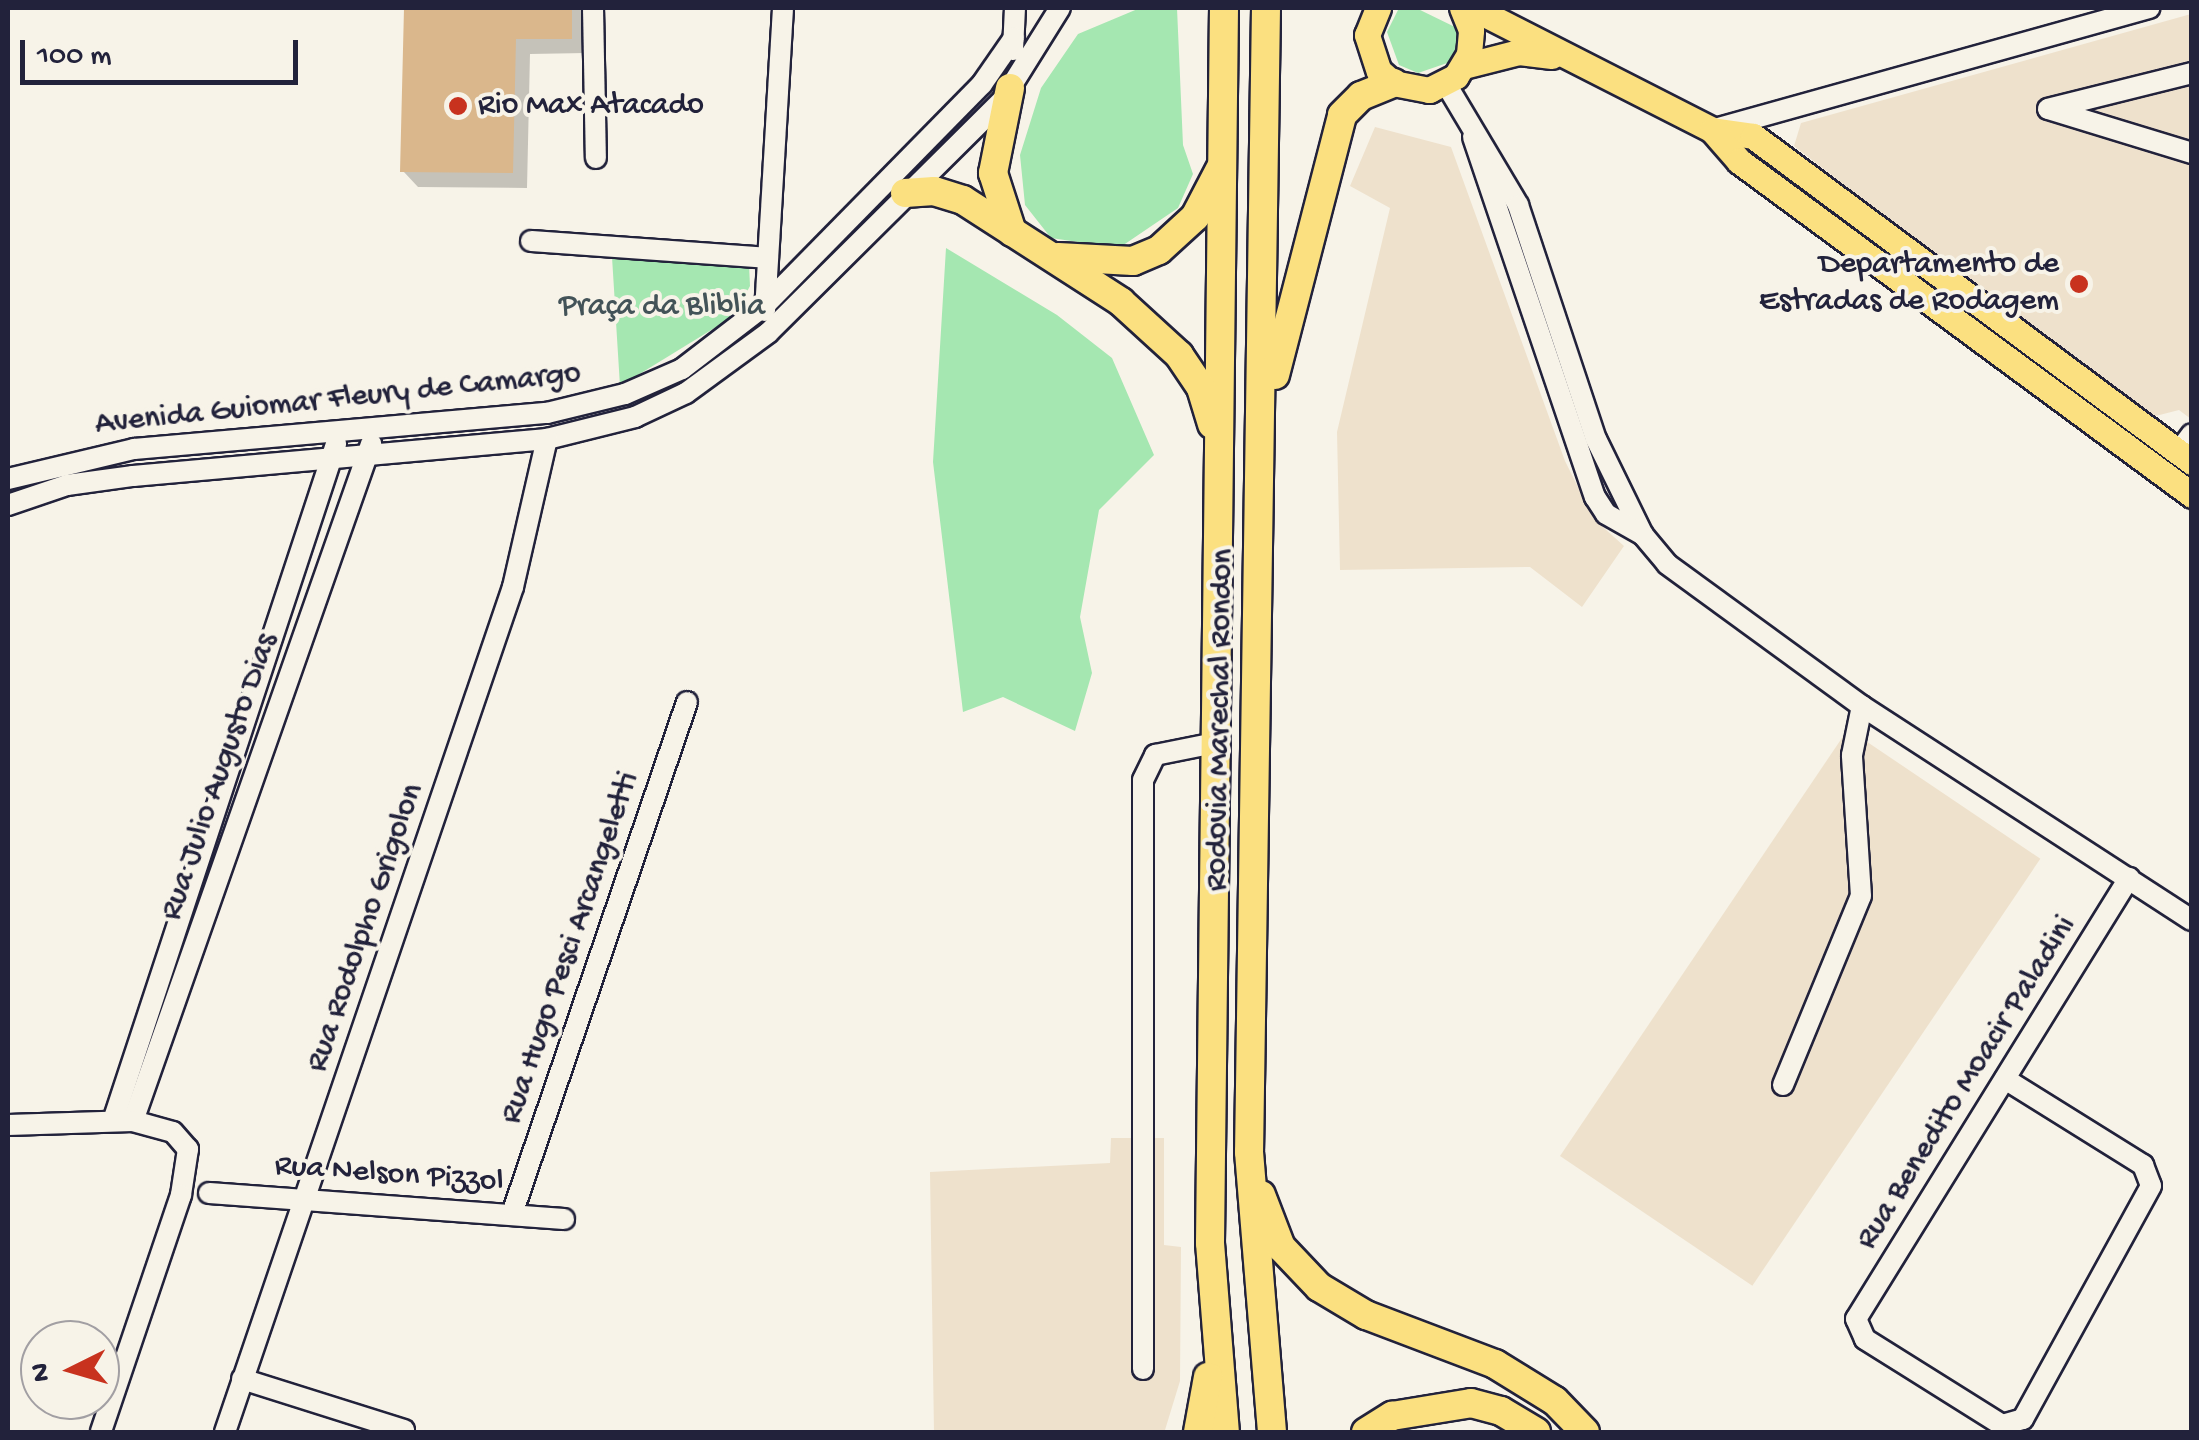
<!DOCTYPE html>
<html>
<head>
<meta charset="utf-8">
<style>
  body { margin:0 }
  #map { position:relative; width:2199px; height:1440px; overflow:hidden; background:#f7f3e8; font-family:"Gochi Hand",sans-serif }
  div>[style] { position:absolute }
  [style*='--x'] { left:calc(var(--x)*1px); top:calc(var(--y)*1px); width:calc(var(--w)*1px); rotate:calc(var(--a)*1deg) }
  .built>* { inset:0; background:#eee1cc; transform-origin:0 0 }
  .green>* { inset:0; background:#a5e7b1 }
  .shadow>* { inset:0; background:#0003 }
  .building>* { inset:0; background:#dab78c }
  .roads { filter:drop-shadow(2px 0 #22223b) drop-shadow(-2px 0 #22223b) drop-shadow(0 2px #22223b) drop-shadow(0 -2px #22223b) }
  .minor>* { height:20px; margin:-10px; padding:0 10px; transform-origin:10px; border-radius:10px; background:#f7f3e8 }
  .major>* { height:25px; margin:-12.5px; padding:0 12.5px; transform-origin:12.5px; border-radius:12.5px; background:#fbe080 }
  .highway>* { height:28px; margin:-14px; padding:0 14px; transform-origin:14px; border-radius:14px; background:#fbe080 }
  .dots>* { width:28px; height:28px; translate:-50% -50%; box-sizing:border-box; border:5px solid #f7f3e8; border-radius:50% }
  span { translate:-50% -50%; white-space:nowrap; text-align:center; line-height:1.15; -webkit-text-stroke:8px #f7f3e8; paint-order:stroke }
  .poi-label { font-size:32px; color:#22223b }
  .left { translate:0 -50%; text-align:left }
  .right { translate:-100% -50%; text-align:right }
  .park-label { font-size:32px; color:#435358 }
  .street-label { font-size:32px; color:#22223b }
  .frame { position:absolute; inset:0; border:10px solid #22223b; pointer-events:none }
  .north { position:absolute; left:20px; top:1320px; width:100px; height:100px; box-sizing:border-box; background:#f7f3e8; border:2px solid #a29fa3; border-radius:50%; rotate:265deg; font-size:28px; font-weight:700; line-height:40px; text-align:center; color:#22223b }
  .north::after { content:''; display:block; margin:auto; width:35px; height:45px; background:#c8321e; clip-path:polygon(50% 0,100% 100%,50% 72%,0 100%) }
  .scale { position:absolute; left:20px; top:40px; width:278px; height:45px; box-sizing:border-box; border:5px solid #22223b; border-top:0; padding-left:12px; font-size:30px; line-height:35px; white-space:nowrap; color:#22223b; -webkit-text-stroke:8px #f7f3e8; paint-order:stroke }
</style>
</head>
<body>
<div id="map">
  <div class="built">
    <i style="clip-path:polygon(2191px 14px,2191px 419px,2179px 410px,2144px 419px,1794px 146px,1801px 123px)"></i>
    <i style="clip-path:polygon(1375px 127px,1451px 147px,1565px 461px,1594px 519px,1624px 546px,1582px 607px,1530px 567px,1340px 570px,1337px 432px,1390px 208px,1350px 186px)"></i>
    <i style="left:1848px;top:729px;width:232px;height:515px;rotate:34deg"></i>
    <i style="clip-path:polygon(1111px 1138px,1164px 1138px,1164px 1245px,1181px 1247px,1180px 1381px,1165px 1430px,934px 1432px,930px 1172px,1110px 1163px)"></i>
  </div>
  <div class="green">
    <i style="clip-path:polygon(1140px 8px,1177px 8px,1183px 145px,1193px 174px,1178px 208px,1119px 248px,1051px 238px,1025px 205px,1020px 155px,1041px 88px,1078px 34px)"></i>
    <i style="clip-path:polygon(1399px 8px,1416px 8px,1457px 28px,1462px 39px,1456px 60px,1418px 73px,1399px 65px,1387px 32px)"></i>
    <i style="clip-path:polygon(946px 248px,1057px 315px,1112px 358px,1154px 455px,1099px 510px,1080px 617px,1092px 673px,1075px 731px,1003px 697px,963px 712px,933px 462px)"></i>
    <i style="clip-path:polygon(612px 257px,749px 265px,750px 286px,734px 316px,620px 386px)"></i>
  </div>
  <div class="shadow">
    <i style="clip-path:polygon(407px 8px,587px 8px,586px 53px,530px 54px,527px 188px,418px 187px,403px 171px)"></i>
  </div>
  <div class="building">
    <i style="clip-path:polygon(404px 8px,572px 8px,572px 39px,516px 39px,513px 173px,400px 172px)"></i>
  </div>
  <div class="roads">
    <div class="minor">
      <i style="--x:593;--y:8;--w:150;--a:88.9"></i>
      <i style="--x:1013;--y:50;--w:42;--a:-87.3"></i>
      <i style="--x:2192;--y:73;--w:148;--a:166"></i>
      <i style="--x:2048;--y:109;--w:151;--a:17"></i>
      <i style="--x:1446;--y:84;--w:141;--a:59.2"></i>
      <i style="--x:1518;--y:205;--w:247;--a:71.6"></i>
      <i style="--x:1596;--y:439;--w:107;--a:63.9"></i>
      <i style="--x:1643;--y:535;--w:38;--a:50"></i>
      <i style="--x:1667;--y:564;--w:241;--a:36.1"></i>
      <i style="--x:1862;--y:706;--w:393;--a:33"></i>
      <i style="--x:1010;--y:88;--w:94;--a:-58"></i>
      <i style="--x:1719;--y:128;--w:447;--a:-15.6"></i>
      <i style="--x:1473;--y:137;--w:380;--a:71.3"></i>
      <i style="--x:1595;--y:497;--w:20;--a:57"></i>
      <i style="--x:1606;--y:514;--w:43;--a:29.6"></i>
      <i style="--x:531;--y:241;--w:236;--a:4.1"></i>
      <i style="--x:765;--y:311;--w:304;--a:-86.6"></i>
      <i style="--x:2179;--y:451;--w:21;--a:-53"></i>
      <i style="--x:8;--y:479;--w:130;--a:-13.4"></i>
      <i style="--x:134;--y:449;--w:415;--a:-5"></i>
      <i style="--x:547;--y:413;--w:80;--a:-13.7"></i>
      <i style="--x:625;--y:394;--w:62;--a:-23.7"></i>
      <i style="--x:682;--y:369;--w:103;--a:-37.5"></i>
      <i style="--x:764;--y:306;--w:311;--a:-45.5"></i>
      <i style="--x:982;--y:84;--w:56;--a:-55.2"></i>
      <i style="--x:8;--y:505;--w:62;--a:-18.7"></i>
      <i style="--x:67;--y:485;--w:67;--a:-7.8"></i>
      <i style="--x:133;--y:476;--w:416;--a:-5.1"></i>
      <i style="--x:547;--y:439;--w:91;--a:-14"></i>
      <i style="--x:635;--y:417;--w:56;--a:-25.2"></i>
      <i style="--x:686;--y:393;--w:102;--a:-36.2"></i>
      <i style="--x:768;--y:333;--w:337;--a:-44.8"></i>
      <i style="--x:2005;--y:1079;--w:163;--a:31.9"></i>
      <i style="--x:2143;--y:1165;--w:22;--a:69"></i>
      <i style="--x:2151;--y:1186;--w:266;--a:118.8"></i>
      <i style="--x:2023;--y:1419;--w:22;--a:164"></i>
      <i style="--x:2002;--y:1425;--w:162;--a:-147.9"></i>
      <i style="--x:1865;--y:1339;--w:22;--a:-114"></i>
      <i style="--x:1856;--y:1319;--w:519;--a:-58.24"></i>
      <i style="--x:1783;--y:1085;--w:204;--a:-67.6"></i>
      <i style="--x:1861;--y:896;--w:141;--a:-93.7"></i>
      <i style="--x:1852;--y:755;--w:50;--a:-78.5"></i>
      <i style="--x:113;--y:1121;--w:713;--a:-71.77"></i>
      <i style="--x:133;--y:1121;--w:718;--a:-70.63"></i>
      <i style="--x:8;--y:1125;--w:125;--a:-1.8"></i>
      <i style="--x:133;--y:1121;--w:41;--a:15.4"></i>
      <i style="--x:173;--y:1132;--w:23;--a:49"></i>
      <i style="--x:188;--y:1149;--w:47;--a:98.7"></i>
      <i style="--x:181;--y:1195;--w:250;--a:108.7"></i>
      <i style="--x:209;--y:1193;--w:356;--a:4.2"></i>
      <i style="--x:512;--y:1214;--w:541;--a:-71.13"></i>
      <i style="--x:1143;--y:1369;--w:589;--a:-90"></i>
      <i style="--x:1143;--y:780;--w:28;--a:-64"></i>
      <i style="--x:1155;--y:755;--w:61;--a:-11.3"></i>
      <i style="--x:242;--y:1379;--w:170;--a:17.5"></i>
      <i style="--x:225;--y:1432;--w:893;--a:-71.18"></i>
      <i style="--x:513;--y:587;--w:152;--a:-77.1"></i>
    </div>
    <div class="major">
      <i style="--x:1378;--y:8;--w:29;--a:112"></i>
      <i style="--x:1367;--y:35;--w:38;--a:72"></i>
      <i style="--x:1379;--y:71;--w:18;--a:41"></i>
      <i style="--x:1393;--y:83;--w:37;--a:11"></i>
      <i style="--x:1429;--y:90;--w:30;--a:-27"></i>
      <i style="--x:1456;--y:76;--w:26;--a:-59"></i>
      <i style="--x:1469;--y:54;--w:24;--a:-85"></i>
      <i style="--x:1471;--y:30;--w:24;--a:-112"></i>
      <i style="--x:1473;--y:8;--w:268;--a:27"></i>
      <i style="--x:1712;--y:130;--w:41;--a:8.3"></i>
      <i style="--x:1753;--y:136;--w:547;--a:36.6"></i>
      <i style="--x:1464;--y:66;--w:57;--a:-14.3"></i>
      <i style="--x:1519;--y:52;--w:33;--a:7"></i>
      <i style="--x:1712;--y:130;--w:41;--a:48.9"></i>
      <i style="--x:1739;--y:161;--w:563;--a:36.4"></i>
    </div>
    <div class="highway">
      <i style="--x:1224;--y:8;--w:1235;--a:90.65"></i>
      <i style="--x:1210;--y:1243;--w:190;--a:85.5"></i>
      <i style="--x:1266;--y:8;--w:1144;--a:90.85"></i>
      <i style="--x:1249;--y:1152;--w:281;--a:85.3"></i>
      <i style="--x:1010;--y:88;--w:87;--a:101.3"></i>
      <i style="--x:993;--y:173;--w:62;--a:72.1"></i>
      <i style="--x:905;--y:193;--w:29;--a:-4"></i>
      <i style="--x:934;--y:191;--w:30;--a:17"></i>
      <i style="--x:963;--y:200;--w:188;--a:32.8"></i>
      <i style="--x:1121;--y:302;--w:79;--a:42.4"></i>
      <i style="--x:1179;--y:355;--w:40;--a:56"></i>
      <i style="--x:1201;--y:388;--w:38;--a:73"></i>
      <i style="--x:1058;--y:257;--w:75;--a:3.1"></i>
      <i style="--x:1133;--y:261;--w:28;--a:-23"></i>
      <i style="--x:1159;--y:250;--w:49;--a:-42.5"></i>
      <i style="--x:1195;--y:217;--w:54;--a:-62.5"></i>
      <i style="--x:1275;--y:375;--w:268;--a:-75.5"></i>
      <i style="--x:1342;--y:115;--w:27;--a:-45"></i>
      <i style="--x:1361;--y:96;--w:35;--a:-22"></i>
      <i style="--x:1261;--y:1195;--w:56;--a:69"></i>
      <i style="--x:1281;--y:1247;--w:55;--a:46.5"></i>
      <i style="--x:1319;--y:1287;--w:55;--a:30.8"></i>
      <i style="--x:1366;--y:1315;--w:138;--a:20.8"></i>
      <i style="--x:1495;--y:1364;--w:70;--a:31.7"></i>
      <i style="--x:1555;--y:1401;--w:43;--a:45.9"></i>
      <i style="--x:1198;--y:1432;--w:56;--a:-79.7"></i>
      <i style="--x:1366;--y:1432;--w:31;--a:-32"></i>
      <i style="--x:1392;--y:1416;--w:80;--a:-9.3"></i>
      <i style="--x:1471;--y:1403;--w:31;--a:15"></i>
      <i style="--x:1501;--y:1411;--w:41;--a:31"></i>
    </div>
  </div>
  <div class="dots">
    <i style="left:458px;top:106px;background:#c8321e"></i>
    <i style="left:2079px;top:284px;background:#c8321e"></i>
  </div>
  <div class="poi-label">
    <span class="left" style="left:478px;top:106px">Rio Max Atacado</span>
    <span class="right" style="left:2059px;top:284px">Departamento de<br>Estradas de Rodagem</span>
  </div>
  <div class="park-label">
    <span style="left:662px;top:307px">Praça da Bliblia</span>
  </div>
  <div class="street-label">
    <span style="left:338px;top:400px;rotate:-6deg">Avenida Guiomar Fleury de Camargo</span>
    <span style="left:1221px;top:720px;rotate:-89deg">Rodovia Marechal Rondon</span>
    <span style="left:220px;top:777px;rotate:-71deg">Rua Julio Augusto Dias</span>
    <span style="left:366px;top:928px;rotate:-71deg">Rua Rodolpho Grigolon</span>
    <span style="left:571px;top:948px;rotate:-71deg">Rua Hugo Pesci Arcangeletti</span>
    <span style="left:1967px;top:1083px;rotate:-58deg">Rua Benedito Moacir Paladini</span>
    <span style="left:389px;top:1175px;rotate:4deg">Rua Nelson Pizzol</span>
  </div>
  <div class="frame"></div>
  <div class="north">N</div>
  <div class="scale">100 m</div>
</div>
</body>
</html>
